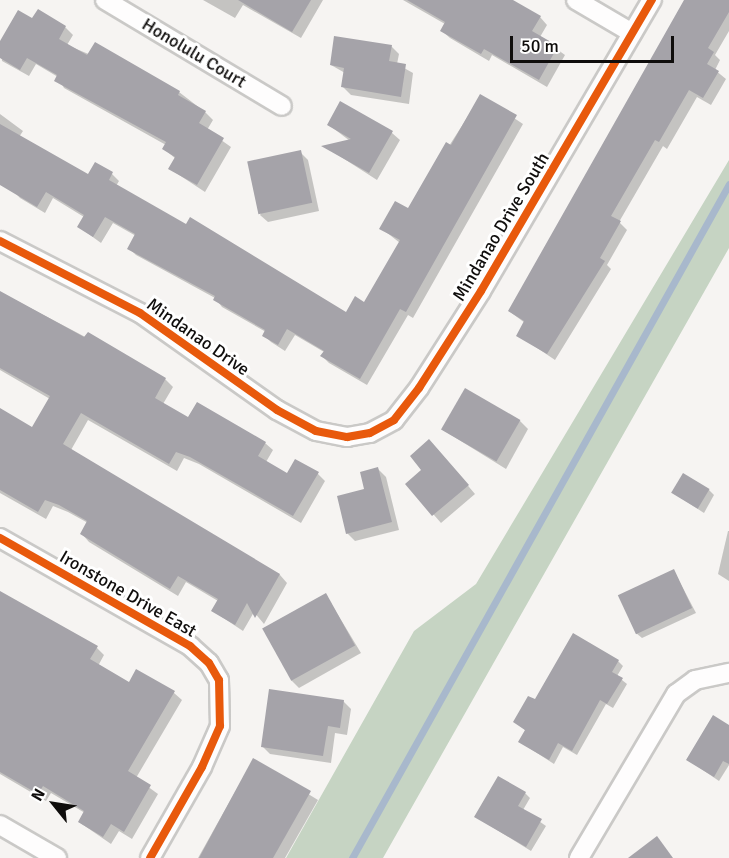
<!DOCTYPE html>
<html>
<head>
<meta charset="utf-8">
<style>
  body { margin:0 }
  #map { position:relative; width:729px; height:858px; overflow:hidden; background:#f6f4f2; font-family:Signika,sans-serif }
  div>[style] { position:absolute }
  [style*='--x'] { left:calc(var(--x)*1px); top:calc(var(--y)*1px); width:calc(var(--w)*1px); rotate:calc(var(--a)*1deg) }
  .forest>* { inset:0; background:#c6d4c3 }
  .shadow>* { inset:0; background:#0003 }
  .stream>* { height:7px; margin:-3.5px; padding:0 3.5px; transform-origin:3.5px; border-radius:3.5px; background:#a8b8cc }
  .building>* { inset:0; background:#a5a3a9; transform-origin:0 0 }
  .roads { filter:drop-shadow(2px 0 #cac9c7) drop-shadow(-2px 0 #cac9c7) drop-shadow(0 2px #cac9c7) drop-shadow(0 -2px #cac9c7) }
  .minor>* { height:18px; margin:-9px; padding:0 9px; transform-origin:9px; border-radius:9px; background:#fefdfd }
  .cycleway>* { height:8px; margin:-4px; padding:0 4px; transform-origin:4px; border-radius:4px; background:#e8590c }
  span { translate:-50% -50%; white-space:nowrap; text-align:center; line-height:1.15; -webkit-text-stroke:6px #fff; paint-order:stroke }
  .street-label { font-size:18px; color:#0f0d0c }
  .north { position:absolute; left:24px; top:774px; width:60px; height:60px; -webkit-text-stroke:4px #fff; paint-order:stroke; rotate:300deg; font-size:16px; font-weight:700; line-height:24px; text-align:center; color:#0f0d0c }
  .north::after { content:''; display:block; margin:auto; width:21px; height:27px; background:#0f0d0c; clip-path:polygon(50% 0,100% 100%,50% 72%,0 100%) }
  .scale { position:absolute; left:510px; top:36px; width:164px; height:27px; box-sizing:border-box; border:3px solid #0f0d0c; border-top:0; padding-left:8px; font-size:18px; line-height:21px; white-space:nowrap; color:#0f0d0c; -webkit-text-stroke:4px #fff; paint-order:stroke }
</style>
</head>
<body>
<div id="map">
  <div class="forest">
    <i style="clip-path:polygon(729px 160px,729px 248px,383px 858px,286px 858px,414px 631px,476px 584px)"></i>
  </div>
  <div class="shadow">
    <i style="clip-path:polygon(203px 0,323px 0,301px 38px,243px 5px,235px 18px)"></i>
    <i style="clip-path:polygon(403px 0,510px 0,540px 17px,547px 25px,540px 37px,565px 55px,547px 87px,492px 55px,489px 61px,450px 38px,442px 31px,445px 24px)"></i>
    <i style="clip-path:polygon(686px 0,729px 0,729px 31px,715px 55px,720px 60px,715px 70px,726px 79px,711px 105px,697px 97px,667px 149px,663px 146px,619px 222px,627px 230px,607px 265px,611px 269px,555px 360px,518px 335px,525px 323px,509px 311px)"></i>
    <i style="clip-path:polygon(33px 21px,65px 27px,73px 35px,67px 45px,179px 92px,205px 112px,213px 120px,207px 130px,231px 147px,205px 192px,170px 169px,176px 159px,164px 149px,166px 145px,64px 88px,58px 77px,36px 64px,29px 76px,2px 61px,0 44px)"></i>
    <i style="clip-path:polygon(391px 46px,399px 54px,397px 64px,413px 73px,409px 104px,351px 95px,343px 87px,345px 73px,331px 65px)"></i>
    <i style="clip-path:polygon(481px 96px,523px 124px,413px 318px,408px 315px,367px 385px,329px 363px,322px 356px,324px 352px,295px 335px,285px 351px,271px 342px,264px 335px,266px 332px,222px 307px,215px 298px,136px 255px,129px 248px,136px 236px,113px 223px,101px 243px,79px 227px,84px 217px,53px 198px,45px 213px,20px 198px,0 176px,0 114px,23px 131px,19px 137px,88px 176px,112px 174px,119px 181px,116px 186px,346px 314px,365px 304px,400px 243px,381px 228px,408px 210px)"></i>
    <i style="clip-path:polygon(329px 125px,392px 133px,400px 140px,377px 180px,324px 146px,350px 141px)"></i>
    <i style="clip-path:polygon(300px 152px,308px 160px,319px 211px,268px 222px,260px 215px)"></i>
    <i style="clip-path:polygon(0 292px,165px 379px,173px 387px,163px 404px,189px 419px,265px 443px,273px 450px,266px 462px,287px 475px,318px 474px,325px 481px,301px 523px,199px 464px,184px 458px,177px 471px,88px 420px,71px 450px,280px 575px,287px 583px,264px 624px,254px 612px,243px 631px,213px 611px,218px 601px,186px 582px,178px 596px,89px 542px,82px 534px,88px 523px,68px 512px,53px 506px,46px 519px,0 493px,0 410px,33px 429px,50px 399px,0 370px)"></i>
    <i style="clip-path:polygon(520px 421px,528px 429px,506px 469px,443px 430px)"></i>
    <i style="clip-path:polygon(437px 449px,475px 494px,441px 523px,407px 484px,423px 470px)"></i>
    <i style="clip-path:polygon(378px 469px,386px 477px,399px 530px,355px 541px,347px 533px)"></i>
    <i style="clip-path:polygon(709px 490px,714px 495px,704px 513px,673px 493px)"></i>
    <i style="clip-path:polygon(728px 531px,729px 531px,729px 581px,718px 574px)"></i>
    <i style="clip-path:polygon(674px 571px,696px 613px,642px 638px,636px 633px)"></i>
    <i style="clip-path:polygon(0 593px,97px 648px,104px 655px,98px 666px,129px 684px,174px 693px,182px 700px,136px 778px,158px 794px,132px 839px,119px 831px,111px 844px,79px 822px,85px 813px,51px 793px,46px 801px,0 774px)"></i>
    <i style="clip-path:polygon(326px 595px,361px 653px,299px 688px,291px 680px)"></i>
    <i style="clip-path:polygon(618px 661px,623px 666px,617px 676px,627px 684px,613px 708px,606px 704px,577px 755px,563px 747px,554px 764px,520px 742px,526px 731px,515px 722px,535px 701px)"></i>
    <i style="clip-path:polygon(343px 701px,351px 709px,347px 735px,335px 733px,331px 763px,270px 754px,262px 746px)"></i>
    <i style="clip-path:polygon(729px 727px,729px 765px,719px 781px,688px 760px)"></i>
    <i style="clip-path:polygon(253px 760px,318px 800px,285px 858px,198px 858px)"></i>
    <i style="clip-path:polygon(525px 793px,530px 798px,523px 810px,546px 826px,531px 851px,476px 817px)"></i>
  </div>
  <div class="stream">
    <i style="--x:352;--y:858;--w:772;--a:-60.78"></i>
  </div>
  <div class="building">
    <i style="clip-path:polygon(238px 0,311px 0,292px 32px)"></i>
    <i style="clip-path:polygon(407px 0,513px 0,541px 16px,532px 31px,558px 46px,539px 80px,484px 49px,481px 54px,440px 31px,445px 22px)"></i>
    <i style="clip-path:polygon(684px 0,729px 0,729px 12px,708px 48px,714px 52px,707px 64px,719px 71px,703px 98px,689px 90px,659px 142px,655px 140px,611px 216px,621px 221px,600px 258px,605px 261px,547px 354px,516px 336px,524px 321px,508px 311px)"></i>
    <i style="clip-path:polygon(38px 9px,66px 26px,59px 39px,87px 55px,95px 42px,180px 91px,178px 95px,206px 111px,199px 123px,224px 138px,197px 185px,168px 169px,175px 157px,162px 149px,166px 142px,54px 81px,57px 75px,27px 58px,20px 70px,0 58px,0 41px,18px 10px,32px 18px)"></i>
    <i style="clip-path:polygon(334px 36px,392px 45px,389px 61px,406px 64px,401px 97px,341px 87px,344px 68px,330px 65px)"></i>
    <i style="clip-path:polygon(480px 94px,517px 115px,406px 312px,400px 309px,360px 379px,320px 356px,324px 351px,287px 329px,278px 345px,262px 336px,265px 330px,213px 300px,215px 296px,127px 249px,135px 234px,105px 217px,93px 237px,77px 227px,84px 215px,46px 192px,37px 207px,0 185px,0 124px,88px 174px,95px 162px,113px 172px,109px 180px,186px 224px,190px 217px,346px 312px,355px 296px,364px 302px,400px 240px,379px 229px,395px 201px,408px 208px,446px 142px,451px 145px)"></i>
    <i style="clip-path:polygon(340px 101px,393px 131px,369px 173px,321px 146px,351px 139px,327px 125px)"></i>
    <i style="left:301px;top:150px;width:54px;height:55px;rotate:78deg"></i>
    <i style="clip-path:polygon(0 291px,84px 337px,88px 332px,166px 378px,155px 398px,188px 417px,197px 402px,266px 442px,258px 456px,287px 473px,295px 459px,319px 472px,293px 516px,190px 457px,176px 452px,169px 464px,81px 413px,63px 444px,280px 574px,255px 618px,247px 603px,235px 625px,211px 611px,218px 599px,178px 576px,170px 589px,80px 534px,87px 521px,59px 505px,45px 500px,38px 512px,0 490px,0 408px,32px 427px,50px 396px,0 368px)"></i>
    <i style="left:465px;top:388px;width:64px;height:48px;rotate:30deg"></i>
    <i style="clip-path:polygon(429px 439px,469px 485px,432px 516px,405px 484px,421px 470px,410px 456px)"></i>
    <i style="clip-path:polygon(378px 467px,392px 522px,346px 534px,337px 496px,364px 489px,360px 472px)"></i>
    <i style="left:683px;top:473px;width:31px;height:23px;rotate:31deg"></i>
    <i style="left:674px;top:569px;width:43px;height:62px;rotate:65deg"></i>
    <i style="clip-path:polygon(0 591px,98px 646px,90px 659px,129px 682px,136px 669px,175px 691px,128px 771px,151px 785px,124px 832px,111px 824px,103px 837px,78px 822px,84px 811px,43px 786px,38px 794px,0 772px)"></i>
    <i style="left:326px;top:593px;width:60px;height:73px;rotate:61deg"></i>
    <i style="clip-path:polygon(573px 633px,619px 660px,612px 672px,623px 678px,607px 704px,600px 700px,572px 751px,558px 743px,549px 760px,518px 742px,525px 730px,513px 722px,528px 696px,535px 699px)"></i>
    <i style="clip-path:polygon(269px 689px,344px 700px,340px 728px,328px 726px,323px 756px,261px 747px)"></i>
    <i style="clip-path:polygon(713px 715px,729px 725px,729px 764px,723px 761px,714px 777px,686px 760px)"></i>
    <i style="clip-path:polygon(253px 758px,311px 791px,273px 858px,199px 858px)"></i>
    <i style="clip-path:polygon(498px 776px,526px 792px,518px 806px,542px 819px,526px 847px,474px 817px)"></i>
    <i style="clip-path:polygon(657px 836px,673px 858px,628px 858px)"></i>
  </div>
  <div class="roads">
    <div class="minor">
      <i style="--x:105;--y:0;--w:206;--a:30.9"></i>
      <i style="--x:576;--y:0;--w:65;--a:30.5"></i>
      <i style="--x:0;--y:241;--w:157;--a:27.2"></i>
      <i style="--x:140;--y:313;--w:168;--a:35.3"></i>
      <i style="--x:277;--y:410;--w:44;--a:28.3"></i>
      <i style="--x:316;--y:431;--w:32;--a:11"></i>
      <i style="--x:347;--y:437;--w:23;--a:-10"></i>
      <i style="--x:370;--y:433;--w:27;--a:-28"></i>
      <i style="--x:394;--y:420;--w:41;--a:-52"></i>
      <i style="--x:419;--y:388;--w:115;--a:-57.4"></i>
      <i style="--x:481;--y:291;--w:338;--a:-59.6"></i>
      <i style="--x:0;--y:538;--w:219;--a:29.6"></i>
      <i style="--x:190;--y:646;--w:25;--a:42"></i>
      <i style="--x:209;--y:663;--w:20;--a:60"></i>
      <i style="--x:219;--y:680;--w:46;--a:88.8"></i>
      <i style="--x:220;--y:726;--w:45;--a:113.7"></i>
      <i style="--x:202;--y:767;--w:105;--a:119.7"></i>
      <i style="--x:0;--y:825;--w:66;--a:30.1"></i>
      <i style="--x:579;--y:858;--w:191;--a:-59.4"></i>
      <i style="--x:676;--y:694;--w:24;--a:-36"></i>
      <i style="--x:695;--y:680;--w:35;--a:-12"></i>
    </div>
  </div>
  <div class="cycleway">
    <i style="--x:0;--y:241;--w:157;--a:27.2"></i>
    <i style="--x:140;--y:313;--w:168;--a:35.3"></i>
    <i style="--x:277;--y:410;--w:44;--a:28.3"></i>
    <i style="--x:316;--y:431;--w:32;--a:11"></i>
    <i style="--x:347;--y:437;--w:23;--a:-10"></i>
    <i style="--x:370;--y:433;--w:27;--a:-28"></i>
    <i style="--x:394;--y:420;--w:41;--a:-52"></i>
    <i style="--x:419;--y:388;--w:115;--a:-57.4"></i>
    <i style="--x:481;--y:291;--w:338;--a:-59.6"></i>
    <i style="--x:0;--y:538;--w:219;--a:29.6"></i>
    <i style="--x:190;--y:646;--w:25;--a:42"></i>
    <i style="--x:209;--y:663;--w:20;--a:60"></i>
    <i style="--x:219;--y:680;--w:46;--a:88.8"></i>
    <i style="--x:220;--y:726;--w:45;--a:113.7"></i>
    <i style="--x:202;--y:767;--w:105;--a:119.7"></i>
  </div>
  <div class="street-label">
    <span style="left:194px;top:53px;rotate:31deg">Honolulu Court</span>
    <span style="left:501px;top:227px;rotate:-59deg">Mindanao Drive South</span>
    <span style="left:198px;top:337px;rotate:35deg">Mindanao Drive</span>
    <span style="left:128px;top:594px;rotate:30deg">Ironstone Drive East</span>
  </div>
  <div class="north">N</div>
  <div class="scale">50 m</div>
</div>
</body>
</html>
